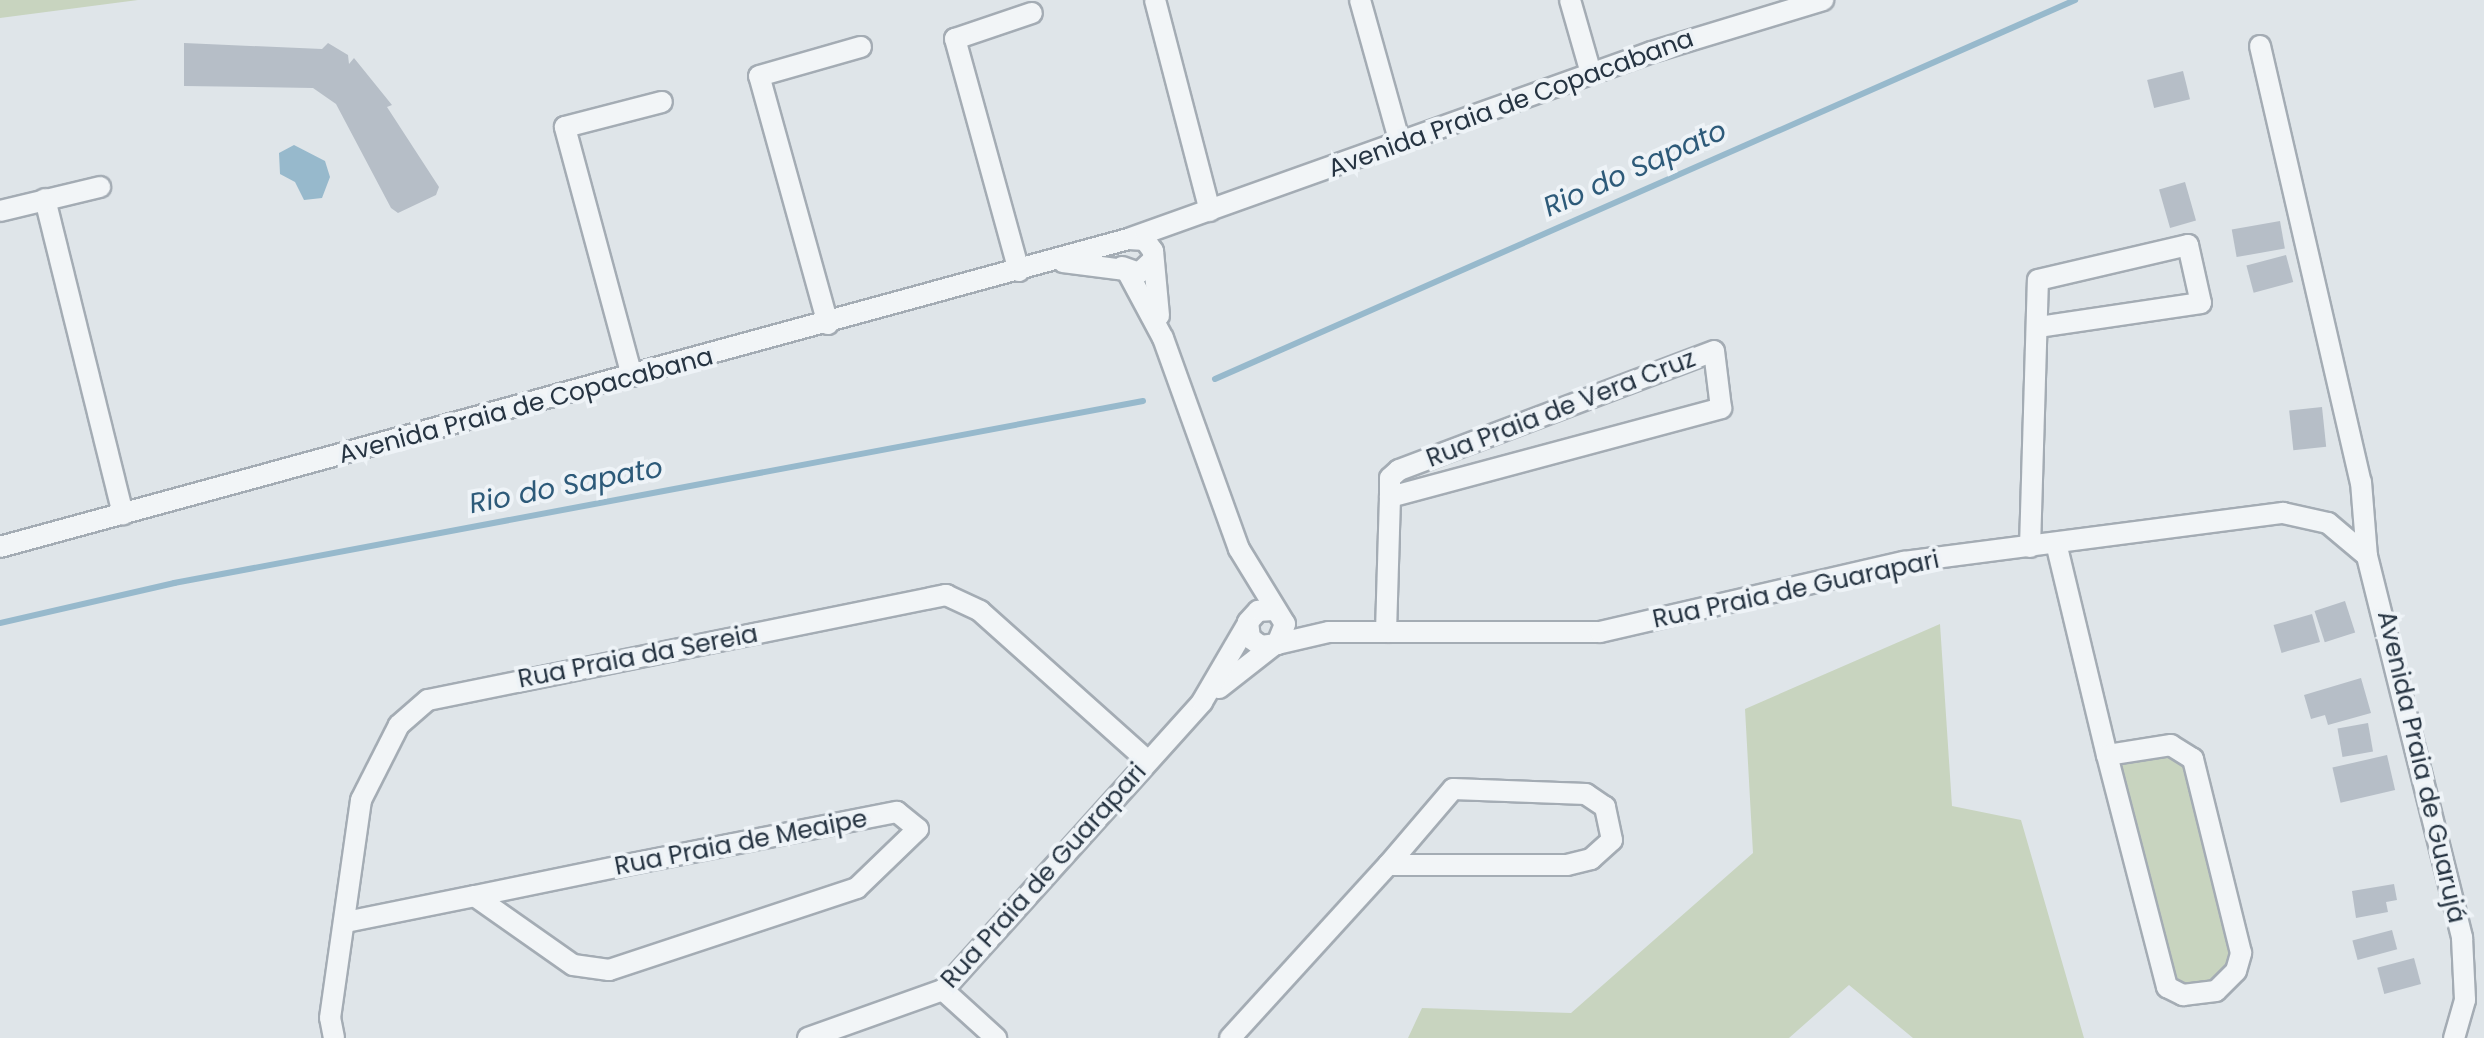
<!DOCTYPE html>
<html>
<head>
<meta charset="utf-8">
<style>
  body { margin:0 }
  #map { position:relative; width:2484px; height:1038px; overflow:hidden; background:#dfe5e9; font-family:Poppins,sans-serif }
  div>[style] { position:absolute }
  [style*='--x'] { left:calc(var(--x)*1px); top:calc(var(--y)*1px); width:calc(var(--w)*1px); rotate:calc(var(--a)*1deg) }
  .green>* { inset:0; background:#c8d4bf }
  .water>* { inset:0; background:#97b9cc }
  .stream>* { height:6px; margin:-3px; padding:0 3px; transform-origin:3px; border-radius:3px; background:#97b9cc }
  .building>* { inset:0; background:#b6bec7; transform-origin:0 0 }
  .roads { filter:drop-shadow(2px 0 #a4acb4) drop-shadow(-2px 0 #a4acb4) drop-shadow(0 2px #a4acb4) drop-shadow(0 -2px #a4acb4) }
  .minor>* { height:20px; margin:-10px; padding:0 10px; transform-origin:10px; border-radius:10px; background:#f2f5f7 }
  span { translate:-50% -50%; white-space:nowrap; text-align:center; line-height:1.15; -webkit-text-stroke:8px #eef3f7; paint-order:stroke }
  .street-label { font-size:25px; color:#263442 }
  .water-label { font-size:28px; color:#2d5a79; font-style:italic }
</style>
</head>
<body>
<div id="map">
  <div class="green">
    <i style="clip-path:polygon(0 0,138px 0,0 18px)"></i>
    <i style="clip-path:polygon(1940px 624px,1952px 806px,2021px 820px,2084px 1038px,1913px 1038px,1849px 985px,1789px 1038px,1408px 1038px,1422px 1008px,1571px 1013px,1753px 853px,1745px 709px)"></i>
    <i style="clip-path:polygon(2167px 755px,2181px 759px,2188px 772px,2232px 957px,2215px 982px,2176px 986px,2119px 765px)"></i>
  </div>
  <div class="water">
    <i style="clip-path:polygon(294px 145px,325px 161px,330px 177px,322px 198px,304px 200px,295px 182px,280px 174px,279px 153px)"></i>
  </div>
  <div class="stream">
    <i style="--x:1215;--y:379;--w:940;--a:-23.78"></i>
    <i style="--x:0;--y:623;--w:179;--a:-12.9"></i>
    <i style="--x:174;--y:583;--w:986;--a:-10.64"></i>
  </div>
  <div class="building">
    <i style="clip-path:polygon(184px 43px,322px 49px,328px 43px,348px 55px,349px 64px,354px 58px,392px 105px,387px 107px,439px 187px,436px 195px,398px 213px,391px 208px,336px 104px,313px 88px,184px 86px)"></i>
    <i style="left:2183px;top:71px;width:29px;height:37px;rotate:76deg"></i>
    <i style="left:2185px;top:182px;width:40px;height:27px;rotate:74deg"></i>
    <i style="left:2280px;top:221px;width:28px;height:49px;rotate:80deg"></i>
    <i style="left:2286px;top:255px;width:28px;height:41px;rotate:75deg"></i>
    <i style="left:2322px;top:407px;width:40px;height:33px;rotate:84deg"></i>
    <i style="left:2345px;top:601px;width:33px;height:32px;rotate:72deg"></i>
    <i style="left:2312px;top:614px;width:29px;height:40px;rotate:74deg"></i>
    <i style="clip-path:polygon(2361px 678px,2371px 713px,2328px 725px,2325px 715px,2311px 719px,2304px 695px)"></i>
    <i style="left:2368px;top:723px;width:29px;height:31px;rotate:80deg"></i>
    <i style="left:2387px;top:755px;width:36px;height:56px;rotate:77deg"></i>
    <i style="clip-path:polygon(2394px 884px,2397px 900px,2386px 902px,2388px 912px,2356px 918px,2352px 891px)"></i>
    <i style="left:2392px;top:930px;width:20px;height:41px;rotate:75deg"></i>
    <i style="left:2414px;top:958px;width:27px;height:38px;rotate:75deg"></i>
  </div>
  <div class="roads">
    <div class="minor">
      <i style="--x:1155;--y:0;--w:218;--a:75.4"></i>
      <i style="--x:1360;--y:0;--w:148;--a:74.4"></i>
      <i style="--x:1570;--y:0;--w:76;--a:74"></i>
      <i style="--x:2260;--y:46;--w:448;--a:77"></i>
      <i style="--x:2361;--y:482;--w:74;--a:85.4"></i>
      <i style="--x:2367;--y:556;--w:394;--a:76"></i>
      <i style="--x:2462;--y:938;--w:62;--a:87.2"></i>
      <i style="--x:2465;--y:1000;--w:40;--a:106"></i>
      <i style="--x:45;--y:199;--w:325;--a:76.1"></i>
      <i style="--x:0;--y:211;--w:103;--a:-13.5"></i>
      <i style="--x:1131;--y:238;--w:553;--a:-19.65"></i>
      <i style="--x:1652;--y:52;--w:179;--a:-16.9"></i>
      <i style="--x:1129;--y:239;--w:16;--a:4"></i>
      <i style="--x:1145;--y:240;--w:14;--a:54"></i>
      <i style="--x:1153;--y:251;--w:65;--a:84.7"></i>
      <i style="--x:1063;--y:262;--w:63;--a:7.4"></i>
      <i style="--x:1122;--y:267;--w:18;--a:19"></i>
      <i style="--x:1139;--y:273;--w:19;--a:-43"></i>
      <i style="--x:1019;--y:271;--w:241;--a:-105.4"></i>
      <i style="--x:955;--y:39;--w:81;--a:-18.7"></i>
      <i style="--x:1127;--y:271;--w:76;--a:61.8"></i>
      <i style="--x:1163;--y:338;--w:224;--a:70.2"></i>
      <i style="--x:1239;--y:549;--w:88;--a:58.5"></i>
      <i style="--x:1285;--y:624;--w:22;--a:112"></i>
      <i style="--x:1277;--y:644;--w:16;--a:173"></i>
      <i style="--x:1261;--y:646;--w:14;--a:-144"></i>
      <i style="--x:1250;--y:638;--w:16;--a:-97"></i>
      <i style="--x:1248;--y:622;--w:15;--a:-48"></i>
      <i style="--x:1258;--y:611;--w:15;--a:-4"></i>
      <i style="--x:828;--y:324;--w:257;--a:-105.5"></i>
      <i style="--x:759;--y:76;--w:106;--a:-15.9"></i>
      <i style="--x:632;--y:376;--w:258;--a:-105.1"></i>
      <i style="--x:565;--y:127;--w:100;--a:-14.5"></i>
      <i style="--x:2056;--y:543;--w:218;--a:76.5"></i>
      <i style="--x:2107;--y:755;--w:240;--a:75.5"></i>
      <i style="--x:2167;--y:987;--w:18;--a:27"></i>
      <i style="--x:2183;--y:995;--w:33;--a:-7"></i>
      <i style="--x:2216;--y:991;--w:28;--a:-45"></i>
      <i style="--x:2236;--y:971;--w:19;--a:-74"></i>
      <i style="--x:2241;--y:953;--w:200;--a:-103.9"></i>
      <i style="--x:2193;--y:759;--w:26;--a:-148"></i>
      <i style="--x:2171;--y:745;--w:65;--a:171.1"></i>
      <i style="--x:0;--y:547;--w:1169;--a:-15.27"></i>
      <i style="--x:2030;--y:547;--w:267;--a:-88.3"></i>
      <i style="--x:2038;--y:280;--w:154;--a:-13.1"></i>
      <i style="--x:2188;--y:245;--w:59;--a:77.4"></i>
      <i style="--x:2201;--y:303;--w:165;--a:171.6"></i>
      <i style="--x:1386;--y:632;--w:135;--a:-88.3"></i>
      <i style="--x:1390;--y:497;--w:343;--a:-15"></i>
      <i style="--x:1721;--y:408;--w:57;--a:-97"></i>
      <i style="--x:1714;--y:351;--w:337;--a:159.3"></i>
      <i style="--x:1399;--y:470;--w:12;--a:138"></i>
      <i style="--x:1390;--y:478;--w:19;--a:90"></i>
      <i style="--x:1277;--y:644;--w:53;--a:-13"></i>
      <i style="--x:1329;--y:632;--w:271;--a:0"></i>
      <i style="--x:1600;--y:632;--w:312;--a:-13"></i>
      <i style="--x:1904;--y:562;--w:382;--a:-7.4"></i>
      <i style="--x:2283;--y:513;--w:46;--a:12.5"></i>
      <i style="--x:2328;--y:523;--w:51;--a:40.2"></i>
      <i style="--x:1219;--y:688;--w:70;--a:-38"></i>
      <i style="--x:346;--y:922;--w:132;--a:-11.4"></i>
      <i style="--x:475;--y:896;--w:154;--a:-11.6"></i>
      <i style="--x:626;--y:865;--w:276;--a:-11.1"></i>
      <i style="--x:897;--y:812;--w:27;--a:39"></i>
      <i style="--x:918;--y:829;--w:85;--a:136"></i>
      <i style="--x:857;--y:888;--w:261;--a:161.7"></i>
      <i style="--x:609;--y:970;--w:36;--a:-172"></i>
      <i style="--x:573;--y:965;--w:120;--a:-144.9"></i>
      <i style="--x:943;--y:990;--w:72;--a:42.2"></i>
      <i style="--x:334;--y:1038;--w:20;--a:-101"></i>
      <i style="--x:330;--y:1018;--w:220;--a:-81.9"></i>
      <i style="--x:361;--y:800;--w:84;--a:-63.1"></i>
      <i style="--x:399;--y:725;--w:38;--a:-41"></i>
      <i style="--x:428;--y:700;--w:529;--a:-11.46"></i>
      <i style="--x:946;--y:595;--w:38;--a:25"></i>
      <i style="--x:980;--y:611;--w:225;--a:41.8"></i>
      <i style="--x:808;--y:1038;--w:143;--a:-19.6"></i>
      <i style="--x:943;--y:990;--w:387;--a:-48"></i>
      <i style="--x:1202;--y:702;--w:89;--a:-59.7"></i>
      <i style="--x:1230;--y:1038;--w:234;--a:-47.6"></i>
      <i style="--x:1388;--y:865;--w:179;--a:0"></i>
      <i style="--x:1567;--y:865;--w:25;--a:-14"></i>
      <i style="--x:1591;--y:859;--w:28;--a:-42"></i>
      <i style="--x:1612;--y:840;--w:34;--a:-102"></i>
      <i style="--x:1605;--y:807;--w:23;--a:-146"></i>
      <i style="--x:1586;--y:794;--w:133;--a:-177.8"></i>
      <i style="--x:1453;--y:789;--w:100;--a:130.5"></i>
    </div>
  </div>
  <div class="street-label">
    <span style="left:1511px;top:104px;rotate:-20deg">Avenida Praia de Copacabana</span>
    <span style="left:526px;top:406px;rotate:-15deg">Avenida Praia de Copacabana</span>
    <span style="left:1561px;top:409px;rotate:-21deg">Rua Praia de Vera Cruz</span>
    <span style="left:1796px;top:590px;rotate:-12deg">Rua Praia de Guarapari</span>
    <span style="left:638px;top:657px;rotate:-11deg">Rua Praia da Sereia</span>
    <span style="left:2421px;top:767px;rotate:77deg">Avenida Praia de Guarujá</span>
    <span style="left:741px;top:843px;rotate:-11deg">Rua Praia de Meaipe</span>
    <span style="left:1044px;top:876px;rotate:-48deg">Rua Praia de Guarapari</span>
  </div>
  <div class="water-label">
    <span style="left:1635px;top:169px;rotate:-24deg">Rio do Sapato</span>
    <span style="left:566px;top:486px;rotate:-11deg">Rio do Sapato</span>
  </div>
</div>
</body>
</html>
